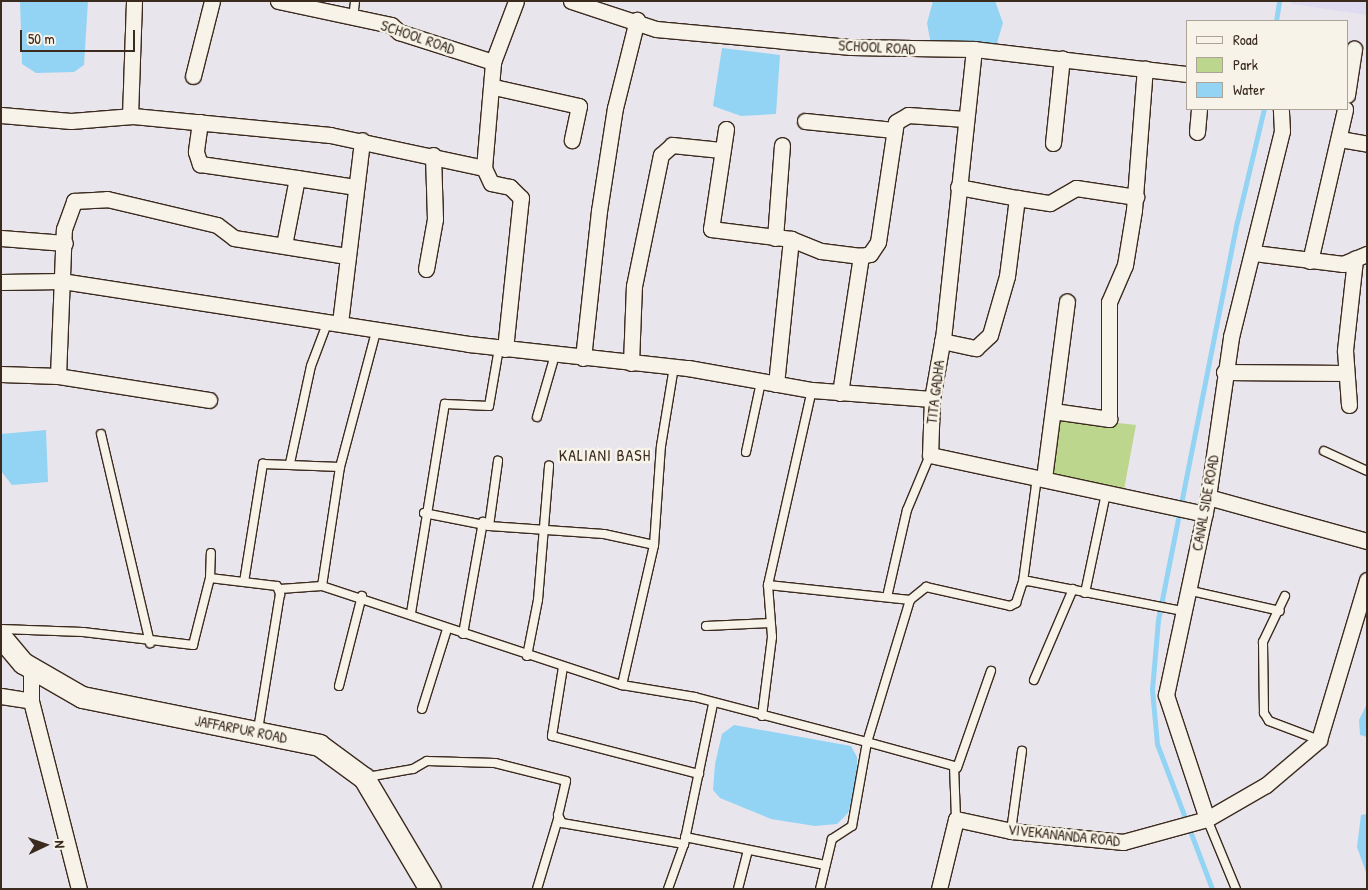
<!DOCTYPE html>
<html>
<head>
<meta charset="utf-8">
<style>
  body { margin:0 }
  #map { position:relative; width:1368px; height:890px; overflow:hidden; background:#e9e5ed; font-family:"Patrick Hand",sans-serif }
  div>[style] { position:absolute }
  [style*='--x'] { left:calc(var(--x)*1px); top:calc(var(--y)*1px); width:calc(var(--w)*1px); rotate:calc(var(--a)*1deg) }
  .built>* { inset:0; background:#dfdbf0 }
  .green>* { inset:0; background:#bdd68d }
  .water>* { inset:0; background:#93d4f4 }
  .stream>* { height:4.5px; margin:-2.25px; padding:0 2.25px; transform-origin:2.25px; border-radius:2.25px; background:#93d4f4 }
  .roads { filter:drop-shadow(1px 0 #3b2a1e) drop-shadow(-1px 0 #3b2a1e) drop-shadow(0 1px #3b2a1e) drop-shadow(0 -1px #3b2a1e) }
  .lane>* { height:8px; margin:-4px; padding:0 4px; transform-origin:4px; border-radius:4px; background:#f7f3e8 }
  .street>* { height:15px; margin:-7.5px; padding:0 7.5px; transform-origin:7.5px; border-radius:7.5px; background:#f7f3e8 }
  .secondary>* { height:21px; margin:-10.5px; padding:0 10.5px; transform-origin:10.5px; border-radius:10.5px; background:#f7f3e8 }
  span { translate:-50% -50%; white-space:nowrap; text-align:center; line-height:1.15; -webkit-text-stroke:5px #f7f3e8; paint-order:stroke }
  .street-label { font-size:15px; color:#3b2a1e }
  .neighbourhood-label { font-size:16px; color:#3b2a1e; letter-spacing:1px }
  .frame { position:absolute; inset:0; border:2px solid #3b2a1e; pointer-events:none }
  .legend { position:absolute; left:1186px; top:20px; width:162px; height:90px; box-sizing:border-box; background:#f7f3e8; border:1px solid #aca397; margin:0; padding:6px 9px; list-style:none; font-size:15px; color:#3b2a1e }
  .legend li { display:flex; align-items:center; gap:10px; height:25px }
  .legend b { width:25px; border:1px solid #aca397 }
  .north { position:absolute; left:20px; top:820px; width:50px; height:50px; -webkit-text-stroke:4px #f7f3e8; paint-order:stroke; rotate:87deg; font-size:14px; font-weight:700; line-height:20px; text-align:center; color:#3b2a1e }
  .north::after { content:''; display:block; margin:auto; width:18px; height:22px; background:#3b2a1e; clip-path:polygon(50% 0,100% 100%,50% 72%,0 100%) }
  .scale { position:absolute; left:20px; top:30px; width:115px; height:22px; box-sizing:border-box; border:2px solid #3b2a1e; border-top:0; padding-left:6px; font-size:15px; line-height:18px; white-space:nowrap; color:#3b2a1e; -webkit-text-stroke:4px #f7f3e8; paint-order:stroke }
</style>
</head>
<body>
<div id="map">
  <div class="built">
    <i style="clip-path:polygon(1291px 1px,1367px 1px,1367px 15px,1292px 4px)"></i>
  </div>
  <div class="green">
    <i style="clip-path:polygon(1057px 416px,1136px 425px,1123px 495px,1049px 479px)"></i>
  </div>
  <div class="water">
    <i style="clip-path:polygon(20px 1px,88px 1px,84px 65px,74px 72px,36px 73px,22px 64px)"></i>
    <i style="clip-path:polygon(933px 1px,995px 1px,1003px 23px,997px 43px,931px 45px,927px 23px)"></i>
    <i style="clip-path:polygon(722px 48px,780px 55px,776px 114px,741px 116px,713px 106px)"></i>
    <i style="clip-path:polygon(46px 430px,48px 482px,12px 485px,1px 471px,1px 434px)"></i>
    <i style="clip-path:polygon(1367px 704px,1367px 737px,1360px 735px,1359px 720px)"></i>
    <i style="clip-path:polygon(734px 725px,851px 746px,857px 757px,857px 785px,848px 813px,837px 824px,815px 826px,771px 819px,720px 798px,713px 790px,715px 764px,722px 734px)"></i>
    <i style="clip-path:polygon(1367px 814px,1367px 875px,1357px 847px,1361px 815px)"></i>
  </div>
  <div class="stream">
    <i style="--x:1276;--y:21;--w:20;--a:-81"></i>
    <i style="--x:1212;--y:889;--w:155;--a:-110.8"></i>
    <i style="--x:1157;--y:744;--w:54;--a:-95.3"></i>
    <i style="--x:1152;--y:690;--w:70;--a:-85.1"></i>
    <i style="--x:1158;--y:620;--w:406;--a:-78.8"></i>
    <i style="--x:1237;--y:222;--w:116;--a:-76.6"></i>
  </div>
  <div class="roads">
    <div class="lane">
      <i style="--x:353;--y:18;--w:17;--a:-83"></i>
      <i style="--x:377;--y:328;--w:144;--a:104.9"></i>
      <i style="--x:340;--y:467;--w:120;--a:98.6"></i>
      <i style="--x:322;--y:586;--w:316;--a:18.3"></i>
      <i style="--x:622;--y:685;--w:74;--a:9.3"></i>
      <i style="--x:695;--y:697;--w:178;--a:14.7"></i>
      <i style="--x:867;--y:742;--w:85;--a:100.1"></i>
      <i style="--x:852;--y:826;--w:24;--a:147"></i>
      <i style="--x:832;--y:839;--w:51;--a:103.5"></i>
      <i style="--x:537;--y:417;--w:65;--a:-73.8"></i>
      <i style="--x:101;--y:434;--w:215;--a:76.8"></i>
      <i style="--x:1324;--y:451;--w:47;--a:24.9"></i>
      <i style="--x:746;--y:452;--w:72;--a:-77.9"></i>
      <i style="--x:290;--y:463;--w:99;--a:-77.8"></i>
      <i style="--x:311;--y:366;--w:48;--a:-69.3"></i>
      <i style="--x:424;--y:513;--w:66;--a:11.3"></i>
      <i style="--x:489;--y:526;--w:115;--a:4"></i>
      <i style="--x:604;--y:534;--w:51;--a:12.4"></i>
      <i style="--x:489;--y:526;--w:66;--a:-82.1"></i>
      <i style="--x:210;--y:578;--w:25;--a:-88"></i>
      <i style="--x:244;--y:582;--w:120;--a:-80.9"></i>
      <i style="--x:263;--y:464;--w:77;--a:2.2"></i>
      <i style="--x:1023;--y:582;--w:106;--a:-82.4"></i>
      <i style="--x:768;--y:585;--w:143;--a:6"></i>
      <i style="--x:910;--y:600;--w:21;--a:-39"></i>
      <i style="--x:926;--y:587;--w:86;--a:12.7"></i>
      <i style="--x:1010;--y:606;--w:7;--a:-27"></i>
      <i style="--x:1016;--y:603;--w:22;--a:-72"></i>
      <i style="--x:1023;--y:582;--w:5;--a:-11"></i>
      <i style="--x:1028;--y:581;--w:158;--a:11"></i>
      <i style="--x:280;--y:589;--w:42;--a:-4.1"></i>
      <i style="--x:1187;--y:590;--w:95;--a:12.7"></i>
      <i style="--x:1085;--y:593;--w:102;--a:-78.1"></i>
      <i style="--x:1285;--y:596;--w:51;--a:115.6"></i>
      <i style="--x:1263;--y:642;--w:71;--a:89.2"></i>
      <i style="--x:1264;--y:713;--w:9;--a:58"></i>
      <i style="--x:1269;--y:721;--w:53;--a:20.8"></i>
      <i style="--x:887;--y:597;--w:89;--a:-77.1"></i>
      <i style="--x:907;--y:510;--w:60;--a:-67.3"></i>
      <i style="--x:910;--y:600;--w:148;--a:106.8"></i>
      <i style="--x:867;--y:742;--w:90;--a:15.4"></i>
      <i style="--x:954;--y:766;--w:53;--a:87.8"></i>
      <i style="--x:411;--y:613;--w:212;--a:-80.8"></i>
      <i style="--x:445;--y:404;--w:44;--a:2.6"></i>
      <i style="--x:489;--y:406;--w:59;--a:-80.2"></i>
      <i style="--x:706;--y:626;--w:64;--a:-2.7"></i>
      <i style="--x:1;--y:629;--w:82;--a:2.1"></i>
      <i style="--x:83;--y:632;--w:111;--a:6.7"></i>
      <i style="--x:193;--y:645;--w:69;--a:-75.8"></i>
      <i style="--x:210;--y:578;--w:67;--a:6.8"></i>
      <i style="--x:277;--y:586;--w:9;--a:69"></i>
      <i style="--x:280;--y:594;--w:138;--a:99.2"></i>
      <i style="--x:463;--y:634;--w:114;--a:-79.9"></i>
      <i style="--x:527;--y:656;--w:57;--a:-78.9"></i>
      <i style="--x:538;--y:600;--w:135;--a:-85.3"></i>
      <i style="--x:563;--y:667;--w:70;--a:99.1"></i>
      <i style="--x:552;--y:736;--w:152;--a:14.5"></i>
      <i style="--x:1034;--y:680;--w:99;--a:-66.8"></i>
      <i style="--x:622;--y:685;--w:144;--a:-77.1"></i>
      <i style="--x:654;--y:545;--w:99;--a:-86"></i>
      <i style="--x:661;--y:446;--w:80;--a:-80.7"></i>
      <i style="--x:339;--y:686;--w:93;--a:-75.7"></i>
      <i style="--x:422;--y:709;--w:84;--a:-72.6"></i>
      <i style="--x:762;--y:716;--w:80;--a:-82.8"></i>
      <i style="--x:772;--y:637;--w:52;--a:-94.4"></i>
      <i style="--x:768;--y:585;--w:200;--a:-77.3"></i>
      <i style="--x:957;--y:768;--w:103;--a:-70.7"></i>
      <i style="--x:367;--y:777;--w:47;--a:-9.9"></i>
      <i style="--x:413;--y:769;--w:16;--a:-30"></i>
      <i style="--x:427;--y:761;--w:68;--a:1.7"></i>
      <i style="--x:495;--y:763;--w:73;--a:14.2"></i>
      <i style="--x:566;--y:781;--w:35;--a:103"></i>
      <i style="--x:558;--y:815;--w:9;--a:63"></i>
      <i style="--x:562;--y:823;--w:124;--a:9.8"></i>
      <i style="--x:1207;--y:819;--w:76;--a:67.5"></i>
      <i style="--x:1011;--y:831;--w:81;--a:-82.2"></i>
      <i style="--x:685;--y:837;--w:143;--a:11.3"></i>
      <i style="--x:537;--y:889;--w:73;--a:-73.3"></i>
      <i style="--x:668;--y:889;--w:48;--a:-70.4"></i>
      <i style="--x:684;--y:844;--w:143;--a:-78.3"></i>
      <i style="--x:738;--y:889;--w:40;--a:-75.6"></i>
    </div>
    <div class="street">
      <i style="--x:278;--y:1;--w:116;--a:12"></i>
      <i style="--x:391;--y:25;--w:11;--a:41"></i>
      <i style="--x:399;--y:32;--w:99;--a:17.7"></i>
      <i style="--x:571;--y:1;--w:89;--a:18.2"></i>
      <i style="--x:656;--y:29;--w:196;--a:5.3"></i>
      <i style="--x:851;--y:47;--w:123;--a:0.9"></i>
      <i style="--x:974;--y:49;--w:214;--a:6.7"></i>
      <i style="--x:974;--y:49;--w:290;--a:96.1"></i>
      <i style="--x:943;--y:337;--w:63;--a:100.1"></i>
      <i style="--x:932;--y:399;--w:56;--a:92"></i>
      <i style="--x:930;--y:455;--w:281;--a:12.1"></i>
      <i style="--x:193;--y:76;--w:77;--a:-75.8"></i>
      <i style="--x:494;--y:87;--w:87;--a:12.6"></i>
      <i style="--x:579;--y:106;--w:35;--a:102"></i>
      <i style="--x:1347;--y:95;--w:47;--a:-81.3"></i>
      <i style="--x:1;--y:115;--w:70;--a:4.9"></i>
      <i style="--x:71;--y:121;--w:62;--a:-4.6"></i>
      <i style="--x:133;--y:116;--w:198;--a:5.5"></i>
      <i style="--x:330;--y:135;--w:157;--a:12.1"></i>
      <i style="--x:130;--y:116;--w:115;--a:-88"></i>
      <i style="--x:805;--y:121;--w:89;--a:5.8"></i>
      <i style="--x:200;--y:122;--w:30;--a:98"></i>
      <i style="--x:196;--y:152;--w:13;--a:72"></i>
      <i style="--x:200;--y:164;--w:98;--a:8.2"></i>
      <i style="--x:726;--y:129;--w:101;--a:98.5"></i>
      <i style="--x:711;--y:229;--w:81;--a:7.1"></i>
      <i style="--x:791;--y:239;--w:32;--a:22"></i>
      <i style="--x:821;--y:251;--w:40;--a:7.1"></i>
      <i style="--x:861;--y:256;--w:9;--a:-13"></i>
      <i style="--x:870;--y:254;--w:14;--a:-56"></i>
      <i style="--x:878;--y:242;--w:121;--a:-81.5"></i>
      <i style="--x:896;--y:122;--w:14;--a:-30"></i>
      <i style="--x:908;--y:115;--w:57;--a:4"></i>
      <i style="--x:1197;--y:132;--w:23;--a:-85"></i>
      <i style="--x:1340;--y:139;--w:27;--a:10"></i>
      <i style="--x:1053;--y:143;--w:85;--a:-84"></i>
      <i style="--x:1017;--y:198;--w:33;--a:9"></i>
      <i style="--x:1050;--y:203;--w:30;--a:-30"></i>
      <i style="--x:1076;--y:188;--w:61;--a:8.5"></i>
      <i style="--x:1;--y:238;--w:64;--a:4.5"></i>
      <i style="--x:775;--y:238;--w:93;--a:-85.7"></i>
      <i style="--x:284;--y:245;--w:68;--a:-79"></i>
      <i style="--x:297;--y:178;--w:60;--a:8.7"></i>
      <i style="--x:1254;--y:253;--w:90;--a:7"></i>
      <i style="--x:1343;--y:264;--w:26;--a:-23"></i>
      <i style="--x:1310;--y:261;--w:156;--a:-77"></i>
      <i style="--x:426;--y:269;--w:51;--a:-79.8"></i>
      <i style="--x:435;--y:219;--w:64;--a:-91.8"></i>
      <i style="--x:1;--y:282;--w:61;--a:-0.9"></i>
      <i style="--x:62;--y:281;--w:412;--a:8.8"></i>
      <i style="--x:469;--y:344;--w:220;--a:6.3"></i>
      <i style="--x:688;--y:368;--w:126;--a:10.1"></i>
      <i style="--x:812;--y:390;--w:120;--a:4.3"></i>
      <i style="--x:340;--y:323;--w:184;--a:-83.1"></i>
      <i style="--x:942;--y:341;--w:35;--a:12"></i>
      <i style="--x:976;--y:348;--w:19;--a:-43"></i>
      <i style="--x:990;--y:335;--w:61;--a:-73.9"></i>
      <i style="--x:1007;--y:276;--w:79;--a:-82.7"></i>
      <i style="--x:1017;--y:198;--w:60;--a:-169.4"></i>
      <i style="--x:505;--y:349;--w:152;--a:-84"></i>
      <i style="--x:521;--y:198;--w:16;--a:-135"></i>
      <i style="--x:510;--y:187;--w:19;--a:-168"></i>
      <i style="--x:491;--y:183;--w:17;--a:-115"></i>
      <i style="--x:484;--y:168;--w:106;--a:-85.1"></i>
      <i style="--x:493;--y:62;--w:65;--a:-69.3"></i>
      <i style="--x:583;--y:358;--w:148;--a:-83.8"></i>
      <i style="--x:599;--y:211;--w:104;--a:-81.2"></i>
      <i style="--x:615;--y:108;--w:91;--a:-76"></i>
      <i style="--x:631;--y:363;--w:77;--a:-87.8"></i>
      <i style="--x:634;--y:286;--w:134;--a:-78.4"></i>
      <i style="--x:661;--y:155;--w:15;--a:-42"></i>
      <i style="--x:672;--y:145;--w:49;--a:5.8"></i>
      <i style="--x:1224;--y:372;--w:121;--a:0.5"></i>
      <i style="--x:1;--y:374;--w:57;--a:2"></i>
      <i style="--x:58;--y:376;--w:153;--a:9"></i>
      <i style="--x:58;--y:376;--w:147;--a:-87.7"></i>
      <i style="--x:64;--y:229;--w:30;--a:-70"></i>
      <i style="--x:74;--y:201;--w:33;--a:-3"></i>
      <i style="--x:107;--y:199;--w:113;--a:13.3"></i>
      <i style="--x:217;--y:225;--w:21;--a:37"></i>
      <i style="--x:234;--y:238;--w:114;--a:9.1"></i>
      <i style="--x:776;--y:384;--w:146;--a:-84.1"></i>
      <i style="--x:840;--y:393;--w:139;--a:-81.3"></i>
      <i style="--x:1349;--y:405;--w:55;--a:-94.2"></i>
      <i style="--x:1345;--y:350;--w:92;--a:-83.7"></i>
      <i style="--x:1053;--y:411;--w:57;--a:8.1"></i>
      <i style="--x:1109;--y:419;--w:117;--a:-90"></i>
      <i style="--x:1109;--y:302;--w:40;--a:-66.6"></i>
      <i style="--x:1125;--y:265;--w:56;--a:-80.7"></i>
      <i style="--x:1134;--y:210;--w:142;--a:-85.6"></i>
      <i style="--x:1044;--y:478;--w:178;--a:-82.6"></i>
      <i style="--x:1208;--y:497;--w:165;--a:15.5"></i>
      <i style="--x:31;--y:669;--w:32;--a:90"></i>
      <i style="--x:31;--y:701;--w:194;--a:75.7"></i>
      <i style="--x:1;--y:696;--w:30;--a:9"></i>
      <i style="--x:1207;--y:819;--w:131;--a:-108.3"></i>
      <i style="--x:1166;--y:695;--w:202;--a:-78"></i>
      <i style="--x:1208;--y:497;--w:162;--a:-81.8"></i>
      <i style="--x:1231;--y:337;--w:212;--a:-76.1"></i>
      <i style="--x:1282;--y:131;--w:22;--a:-93"></i>
      <i style="--x:939;--y:889;--w:72;--a:-76.3"></i>
      <i style="--x:956;--y:819;--w:56;--a:12.3"></i>
      <i style="--x:1011;--y:831;--w:113;--a:5.6"></i>
      <i style="--x:1123;--y:842;--w:87;--a:-15.3"></i>
      <i style="--x:1207;--y:819;--w:68;--a:-30"></i>
      <i style="--x:1266;--y:785;--w:70;--a:-40.3"></i>
      <i style="--x:1319;--y:740;--w:167;--a:-73.3"></i>
    </div>
    <div class="secondary">
      <i style="--x:1;--y:637;--w:34;--a:50"></i>
      <i style="--x:23;--y:663;--w:68;--a:30"></i>
      <i style="--x:82;--y:697;--w:242;--a:11.4"></i>
      <i style="--x:319;--y:745;--w:56;--a:36.3"></i>
      <i style="--x:364;--y:778;--w:129;--a:59.3"></i>
    </div>
  </div>
  <div class="street-label">
    <span style="left:418px;top:37px;rotate:19deg">SCHOOL ROAD</span>
    <span style="left:877px;top:47px;rotate:3deg">SCHOOL ROAD</span>
    <span style="left:935px;top:392px;rotate:-83deg">TITA GADHA</span>
    <span style="left:1205px;top:503px;rotate:-80deg">CANAL SIDE ROAD</span>
    <span style="left:241px;top:729px;rotate:11deg">JAFFARPUR ROAD</span>
    <span style="left:1064px;top:835px;rotate:6deg">VIVEKANANDA ROAD</span>
  </div>
  <div class="neighbourhood-label">
    <span style="left:605px;top:455px">KALIANI BASH</span>
  </div>
  <div class="frame"></div>
  <ul class="legend">
  <li><b style="height:6px;background:#f7f3e8"></b>Road</li>
  <li><b style="height:14px;background:#bdd68d"></b>Park</li>
  <li><b style="height:14px;background:#93d4f4"></b>Water</li>
  </ul>
  <div class="north">N</div>
  <div class="scale">50 m</div>
</div>
</body>
</html>
